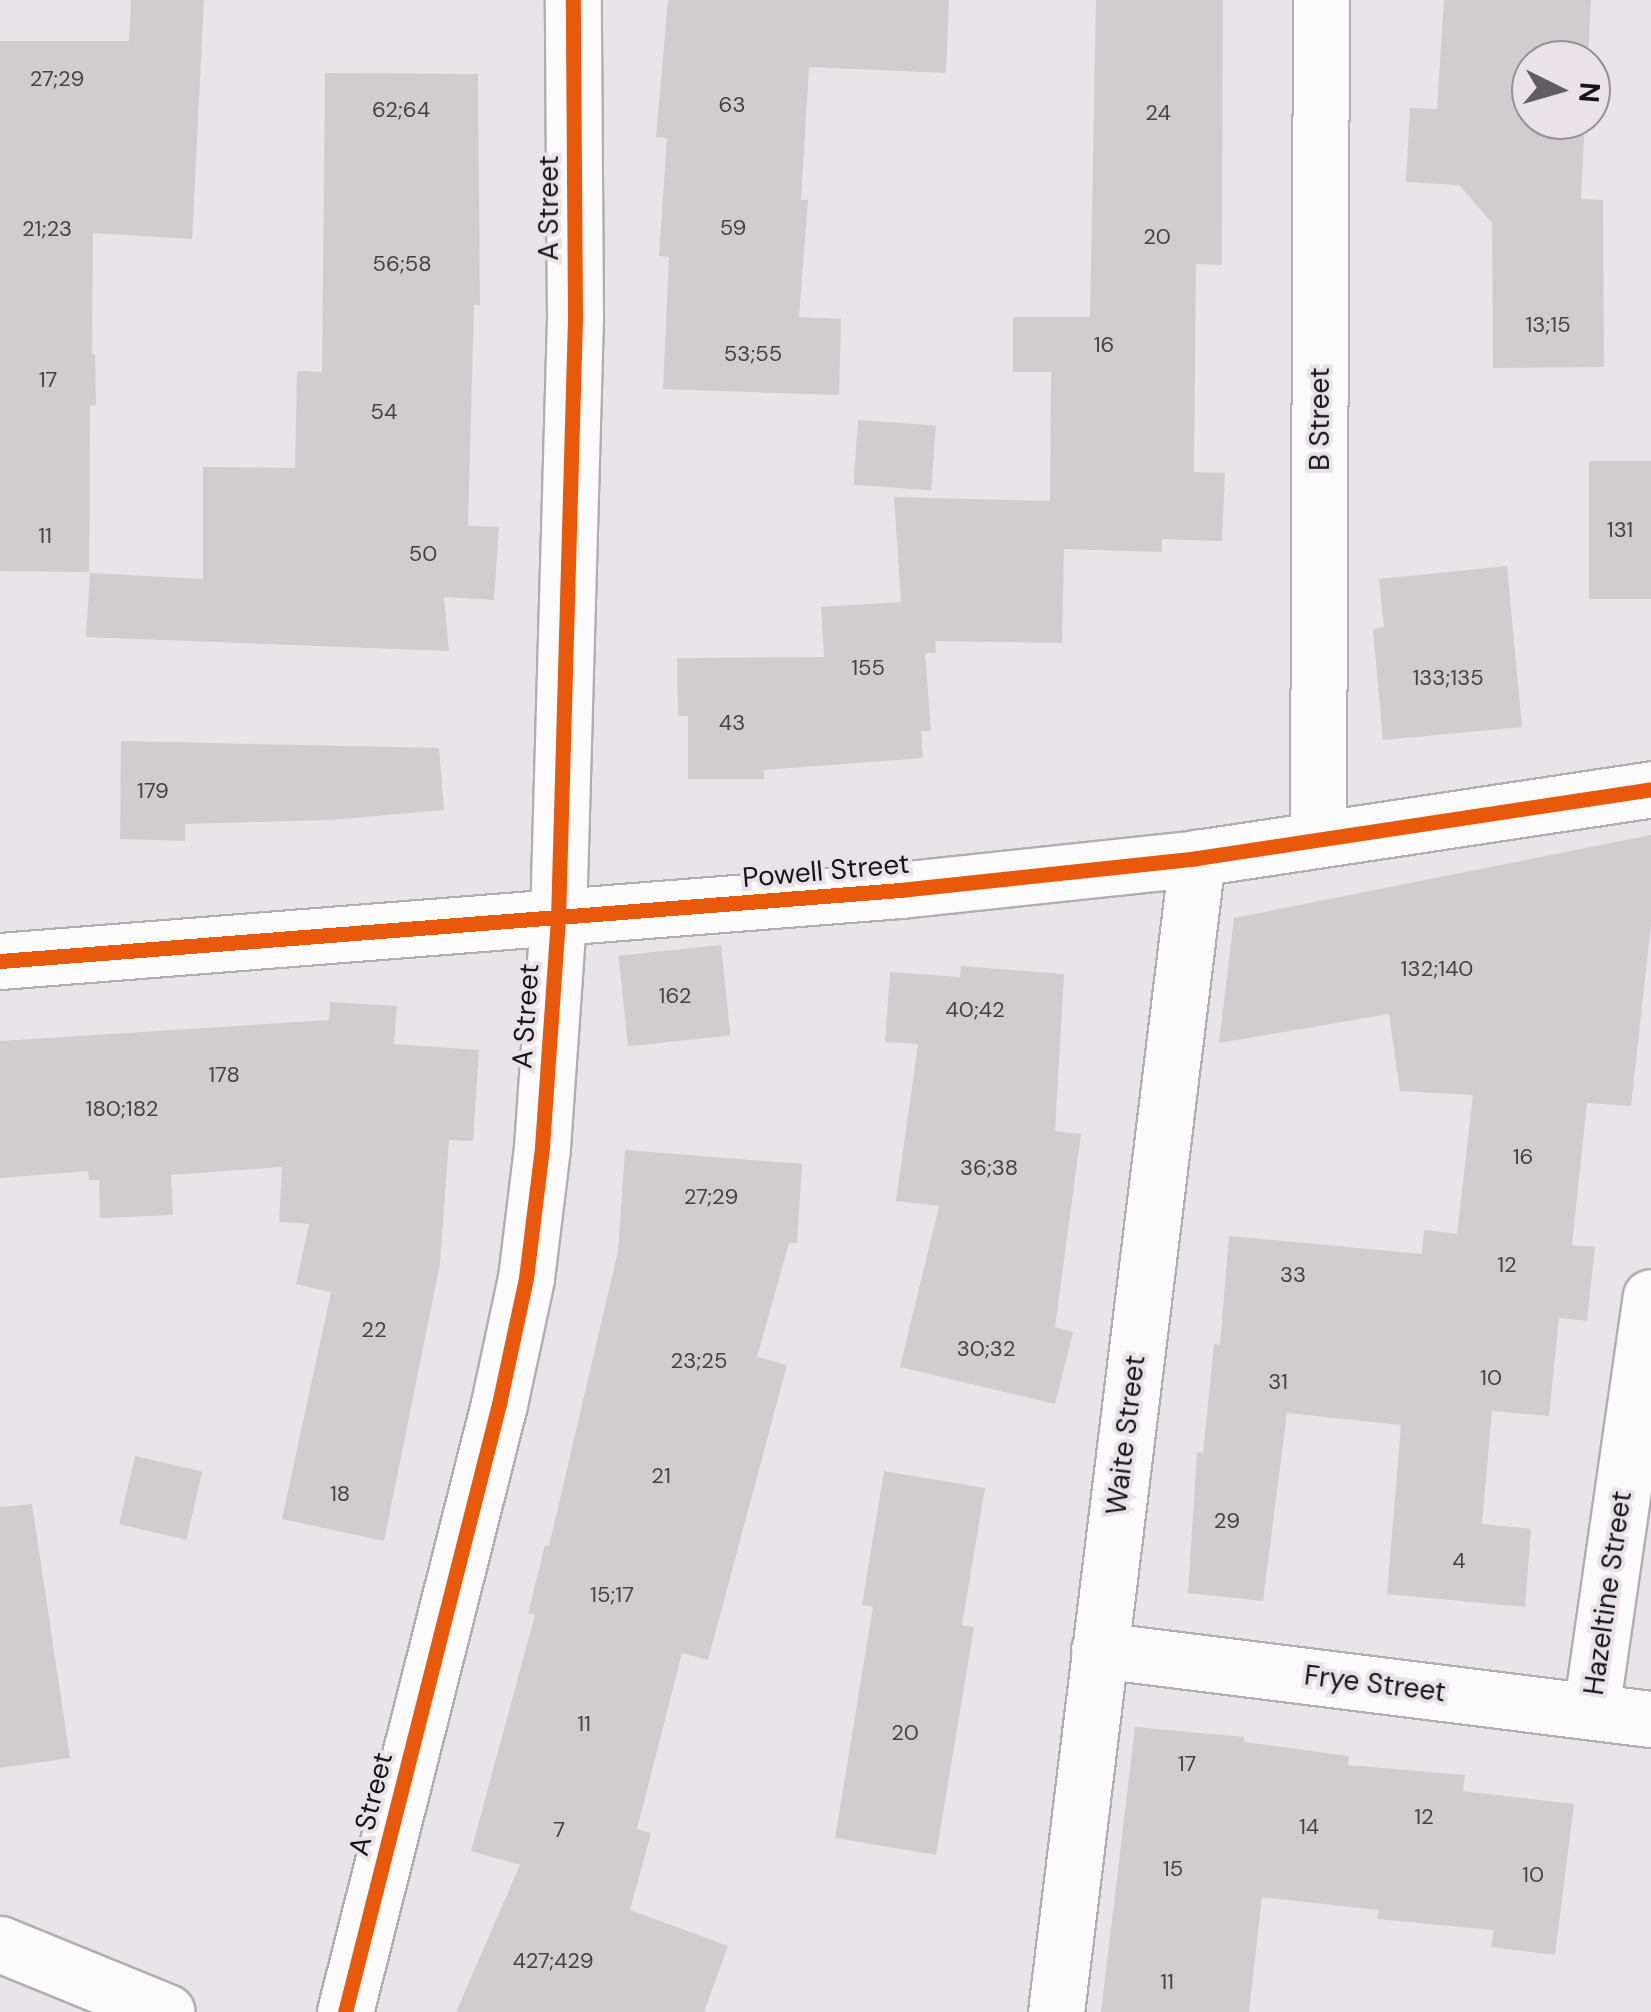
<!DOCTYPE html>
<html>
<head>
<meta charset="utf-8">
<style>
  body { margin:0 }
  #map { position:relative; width:1651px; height:2012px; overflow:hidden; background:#e8e4e8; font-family:"DM Sans",sans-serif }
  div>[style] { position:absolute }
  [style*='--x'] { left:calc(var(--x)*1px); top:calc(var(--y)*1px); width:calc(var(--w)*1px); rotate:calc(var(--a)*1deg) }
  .building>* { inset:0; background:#d0cdce; transform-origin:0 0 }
  .roads { filter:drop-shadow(2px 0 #b0aeb0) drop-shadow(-2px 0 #b0aeb0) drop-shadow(0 2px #b0aeb0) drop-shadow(0 -2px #b0aeb0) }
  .street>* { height:55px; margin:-27.5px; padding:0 27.5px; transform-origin:27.5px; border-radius:27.5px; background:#fcfbfc }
  .secondary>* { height:55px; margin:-27.5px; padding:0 27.5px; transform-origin:27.5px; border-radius:27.5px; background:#fcfbfc }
  .primary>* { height:55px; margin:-27.5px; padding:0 27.5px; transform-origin:27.5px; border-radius:27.5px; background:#fcfbfc }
  .cycleway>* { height:15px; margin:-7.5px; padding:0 7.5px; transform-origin:7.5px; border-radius:7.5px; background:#e8590c }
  span { translate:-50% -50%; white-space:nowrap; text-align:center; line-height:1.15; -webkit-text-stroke:8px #e9e3e9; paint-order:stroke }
  .number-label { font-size:22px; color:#444244 }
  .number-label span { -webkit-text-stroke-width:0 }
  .street-label { font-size:28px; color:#161416 }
  .north { position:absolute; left:1511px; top:40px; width:100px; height:100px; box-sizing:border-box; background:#e9e3e9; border:2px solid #959095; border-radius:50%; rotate:95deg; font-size:28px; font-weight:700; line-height:40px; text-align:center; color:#161416 }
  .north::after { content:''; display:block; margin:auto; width:35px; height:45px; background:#605d60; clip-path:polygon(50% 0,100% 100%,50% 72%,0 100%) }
</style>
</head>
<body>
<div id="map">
  <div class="building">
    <i style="clip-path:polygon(131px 0,204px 0,192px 239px,93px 233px,92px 354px,95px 354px,96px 405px,90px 406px,89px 572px,0 571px,0 41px,129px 41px)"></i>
    <i style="clip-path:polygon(668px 0,949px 0,946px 73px,809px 67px,801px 200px,808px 200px,799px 317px,841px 319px,839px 395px,663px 389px,669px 257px,659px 256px,667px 138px,656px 137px)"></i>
    <i style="clip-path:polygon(1096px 0,1223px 0,1222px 265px,1196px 264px,1194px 472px,1225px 473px,1222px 541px,1162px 539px,1162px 552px,1064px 549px,1062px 643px,935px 641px,936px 653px,925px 653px,931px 731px,921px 731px,923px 758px,764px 770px,764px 779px,688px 779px,688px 716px,678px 716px,677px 658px,824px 657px,821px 607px,901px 602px,894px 497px,1050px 501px,1051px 372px,1013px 372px,1013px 317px,1090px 317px)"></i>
    <i style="clip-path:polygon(1444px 0,1591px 0,1588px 60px,1531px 60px,1531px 120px,1585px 120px,1581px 199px,1603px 200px,1604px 367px,1493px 368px,1492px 223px,1459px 185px,1406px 182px,1410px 108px,1437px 109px)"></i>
    <i style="clip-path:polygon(325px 73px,478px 74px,480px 305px,474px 305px,468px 526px,499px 527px,494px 600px,444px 597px,449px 651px,86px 637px,90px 573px,203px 579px,203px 467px,295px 468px,297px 371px,322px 372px)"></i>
    <i style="left:858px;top:420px;width:78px;height:65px;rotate:4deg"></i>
    <i style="left:1651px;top:461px;width:138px;height:62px;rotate:90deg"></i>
    <i style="clip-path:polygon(1507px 566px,1522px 727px,1383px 740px,1373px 629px,1384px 627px,1379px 579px)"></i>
    <i style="clip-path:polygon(121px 741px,439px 748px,444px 810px,330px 820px,185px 824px,185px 841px,120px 839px)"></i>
    <i style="clip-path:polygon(1651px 835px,1651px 925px,1631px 1106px,1587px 1103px,1572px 1245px,1595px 1247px,1587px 1321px,1559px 1318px,1549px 1416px,1492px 1411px,1482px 1524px,1531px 1529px,1525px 1607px,1387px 1594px,1401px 1425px,1287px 1413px,1263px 1601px,1188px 1593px,1197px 1452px,1203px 1453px,1214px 1344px,1220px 1345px,1229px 1236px,1422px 1254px,1424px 1230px,1457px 1234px,1473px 1095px,1400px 1091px,1389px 1014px,1219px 1043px,1234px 918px)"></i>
    <i style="left:721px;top:945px;width:91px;height:103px;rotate:84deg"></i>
    <i style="clip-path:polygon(961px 966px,1064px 974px,1055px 1131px,1081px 1134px,1055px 1327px,1073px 1332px,1055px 1404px,900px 1367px,939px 1206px,896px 1201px,918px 1044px,885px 1042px,890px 972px,960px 977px)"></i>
    <i style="clip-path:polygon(330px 1002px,397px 1006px,394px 1044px,479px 1050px,473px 1141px,449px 1140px,440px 1264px,384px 1541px,282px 1519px,331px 1292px,296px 1284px,309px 1224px,279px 1222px,282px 1167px,171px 1175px,173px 1215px,100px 1218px,99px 1180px,89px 1180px,88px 1171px,0 1178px,0 1041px,329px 1020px)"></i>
    <i style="clip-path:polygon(625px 1150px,802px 1164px,797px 1243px,789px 1243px,757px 1357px,787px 1365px,708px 1660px,682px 1653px,637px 1829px,651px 1833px,630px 1910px,728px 1946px,704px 2012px,456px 2012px,520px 1865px,471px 1851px,535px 1615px,528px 1613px,545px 1545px,549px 1546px,618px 1251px)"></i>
    <i style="left:135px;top:1456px;width:69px;height:70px;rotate:13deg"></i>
    <i style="clip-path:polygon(884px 1471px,985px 1488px,962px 1625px,974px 1627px,936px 1855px,835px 1838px,873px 1607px,862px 1605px)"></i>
    <i style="clip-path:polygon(32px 1504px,70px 1758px,0 1768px,0 1507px)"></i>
    <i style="clip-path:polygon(1135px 1727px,1244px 1737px,1244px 1742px,1349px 1756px,1348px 1765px,1465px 1775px,1463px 1791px,1574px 1804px,1555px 1955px,1491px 1947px,1494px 1930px,1377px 1919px,1378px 1910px,1262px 1897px,1249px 2012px,1101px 2012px)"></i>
  </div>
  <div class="roads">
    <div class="street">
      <i style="--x:1318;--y:839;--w:839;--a:-89.8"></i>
      <i style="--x:1099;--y:1650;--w:556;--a:7.13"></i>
      <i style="--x:1591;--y:1711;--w:418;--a:-81.8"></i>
      <i style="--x:345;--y:2012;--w:627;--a:-75.79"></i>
      <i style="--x:499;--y:1404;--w:129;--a:-77.9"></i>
      <i style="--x:526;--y:1278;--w:132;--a:-83"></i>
      <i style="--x:542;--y:1147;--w:229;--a:-86"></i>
      <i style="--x:558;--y:919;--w:602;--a:-88.38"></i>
      <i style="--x:575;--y:317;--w:317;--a:-90.4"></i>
      <i style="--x:1056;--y:2012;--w:1163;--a:-83.03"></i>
    </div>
    <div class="secondary">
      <i style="--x:0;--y:961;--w:903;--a:-4.51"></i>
      <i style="--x:900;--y:890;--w:299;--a:-6.1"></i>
      <i style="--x:1197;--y:858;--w:459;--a:-8.6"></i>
    </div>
    <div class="primary">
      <i style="--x:0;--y:1944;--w:180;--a:22.2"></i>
    </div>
  </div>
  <div class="cycleway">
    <i style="--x:0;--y:961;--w:903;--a:-4.51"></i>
    <i style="--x:900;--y:890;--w:299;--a:-6.1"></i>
    <i style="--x:1197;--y:858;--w:459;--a:-8.6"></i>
    <i style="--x:345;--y:2012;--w:627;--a:-75.79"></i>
    <i style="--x:499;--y:1404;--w:129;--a:-77.9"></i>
    <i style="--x:526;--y:1278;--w:132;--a:-83"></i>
    <i style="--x:542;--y:1147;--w:229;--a:-86"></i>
    <i style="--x:558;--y:919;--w:602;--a:-88.38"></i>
    <i style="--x:575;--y:317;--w:317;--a:-90.4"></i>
  </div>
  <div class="number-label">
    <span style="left:57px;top:79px">27;29</span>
    <span style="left:732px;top:105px">63</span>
    <span style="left:401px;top:110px">62;64</span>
    <span style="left:1158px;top:113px">24</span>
    <span style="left:733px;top:228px">59</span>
    <span style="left:47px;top:229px">21;23</span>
    <span style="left:1157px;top:237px">20</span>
    <span style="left:402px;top:264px">56;58</span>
    <span style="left:1548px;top:325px">13;15</span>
    <span style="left:1104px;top:345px">16</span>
    <span style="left:753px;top:354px">53;55</span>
    <span style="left:48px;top:380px">17</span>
    <span style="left:384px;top:412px">54</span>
    <span style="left:1620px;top:530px">131</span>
    <span style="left:45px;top:536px">11</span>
    <span style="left:423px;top:554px">50</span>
    <span style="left:868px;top:668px">155</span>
    <span style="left:1448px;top:678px">133;135</span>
    <span style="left:732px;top:723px">43</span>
    <span style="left:153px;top:791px">179</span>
    <span style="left:1437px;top:969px">132;140</span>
    <span style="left:675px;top:996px">162</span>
    <span style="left:975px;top:1010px">40;42</span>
    <span style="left:224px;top:1075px">178</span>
    <span style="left:122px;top:1109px">180;182</span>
    <span style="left:1523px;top:1157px">16</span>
    <span style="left:989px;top:1168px">36;38</span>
    <span style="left:711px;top:1197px">27;29</span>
    <span style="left:1507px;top:1265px">12</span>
    <span style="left:1293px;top:1275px">33</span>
    <span style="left:374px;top:1330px">22</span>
    <span style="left:986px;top:1349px">30;32</span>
    <span style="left:699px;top:1361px">23;25</span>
    <span style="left:1491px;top:1378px">10</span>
    <span style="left:1278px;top:1382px">31</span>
    <span style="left:661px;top:1476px">21</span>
    <span style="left:340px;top:1494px">18</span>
    <span style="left:1227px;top:1521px">29</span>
    <span style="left:1459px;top:1561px">4</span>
    <span style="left:612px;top:1595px">15;17</span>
    <span style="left:584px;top:1724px">11</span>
    <span style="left:905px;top:1733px">20</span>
    <span style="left:1187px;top:1764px">17</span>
    <span style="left:1424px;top:1817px">12</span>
    <span style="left:1309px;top:1827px">14</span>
    <span style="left:559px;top:1830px">7</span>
    <span style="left:1173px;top:1869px">15</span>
    <span style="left:1533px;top:1875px">10</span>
    <span style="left:553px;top:1961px">427;429</span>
    <span style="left:1167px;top:1982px">11</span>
  </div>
  <div class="street-label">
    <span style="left:549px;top:208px;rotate:-90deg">A Street</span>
    <span style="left:1320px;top:419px;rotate:-90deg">B Street</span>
    <span style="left:826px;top:871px;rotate:-5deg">Powell Street</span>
    <span style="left:526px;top:1016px;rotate:-86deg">A Street</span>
    <span style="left:1126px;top:1435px;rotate:-83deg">Waite Street</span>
    <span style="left:1608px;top:1593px;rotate:-82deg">Hazeltine Street</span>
    <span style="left:1375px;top:1684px;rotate:7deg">Frye Street</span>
    <span style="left:371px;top:1804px;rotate:-76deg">A Street</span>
  </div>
  <div class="north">N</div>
</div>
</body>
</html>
